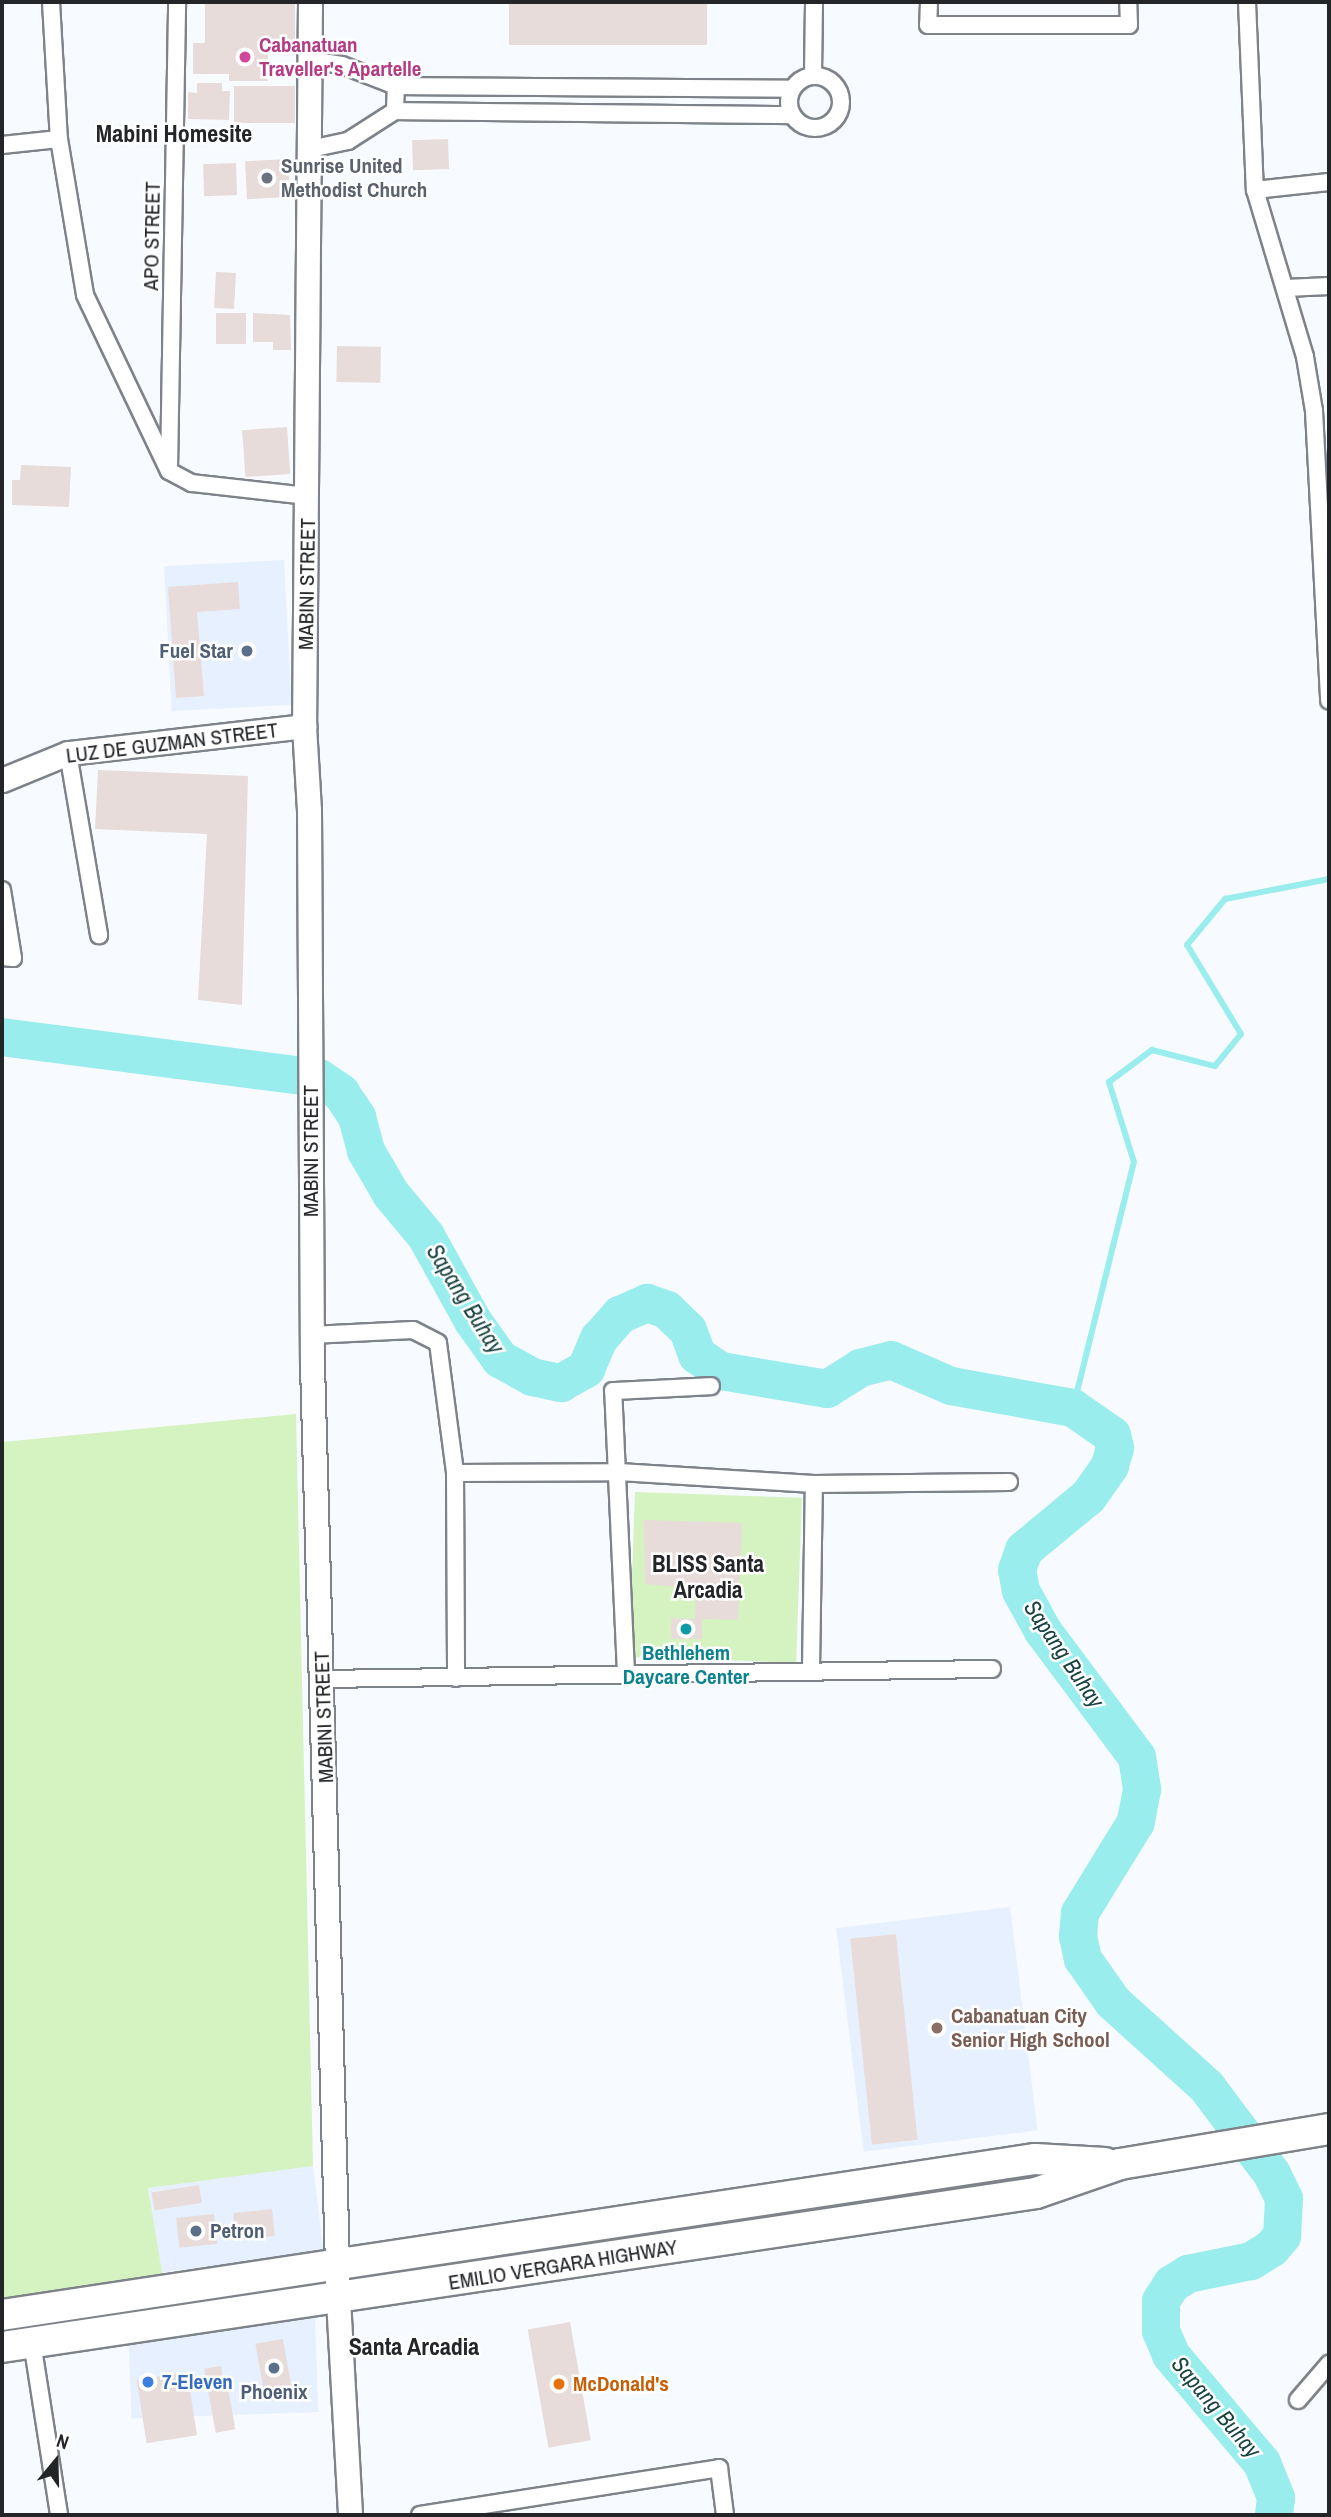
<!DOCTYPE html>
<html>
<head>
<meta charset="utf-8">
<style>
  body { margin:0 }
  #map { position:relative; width:1331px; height:2517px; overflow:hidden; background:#f7faff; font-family:"Archivo Narrow",sans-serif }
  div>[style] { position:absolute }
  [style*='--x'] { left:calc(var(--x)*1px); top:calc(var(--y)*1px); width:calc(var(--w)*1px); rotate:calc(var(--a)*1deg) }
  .built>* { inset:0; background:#e7f0ff; transform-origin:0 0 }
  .green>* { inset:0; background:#d4f3c0; transform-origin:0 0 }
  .stream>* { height:6px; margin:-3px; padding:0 3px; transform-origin:3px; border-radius:3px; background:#9aeded }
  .river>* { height:38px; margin:-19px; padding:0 19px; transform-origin:19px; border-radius:19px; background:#9aeded }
  .building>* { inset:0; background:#e7dcd9; transform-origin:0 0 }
  .roads { filter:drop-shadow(2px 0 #7e838a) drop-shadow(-2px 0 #7e838a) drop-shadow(0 2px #7e838a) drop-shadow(0 -2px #7e838a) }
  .street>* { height:16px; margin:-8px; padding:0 8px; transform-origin:8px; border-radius:8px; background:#fff }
  .street>.ring { margin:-8px; padding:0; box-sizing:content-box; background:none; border:16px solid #fff; border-radius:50% }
  .secondary>* { height:23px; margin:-11.5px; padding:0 11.5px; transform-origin:11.5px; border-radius:11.5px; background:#fff }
  .highway>* { height:30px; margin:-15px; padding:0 15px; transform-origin:15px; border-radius:15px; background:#fff }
  .dots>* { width:19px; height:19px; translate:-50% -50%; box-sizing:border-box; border:4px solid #fff; border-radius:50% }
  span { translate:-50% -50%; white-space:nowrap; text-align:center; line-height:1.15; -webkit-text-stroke:5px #fff; paint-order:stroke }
  .hotel-label { font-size:21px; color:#b23c85; font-weight:700 }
  .left { translate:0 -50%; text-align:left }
  .worship-label { font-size:21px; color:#5b616d; font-weight:700 }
  .street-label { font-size:21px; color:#232528 }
  .service-label { font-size:21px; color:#4e5e75; font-weight:700 }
  .right { translate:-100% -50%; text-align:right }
  .culture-label { font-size:21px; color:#0d838f; font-weight:700 }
  .education-label { font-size:21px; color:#785e54; font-weight:700 }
  .shop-label { font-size:21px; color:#366cbe; font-weight:700 }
  .food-label { font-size:21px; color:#c56008; font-weight:700 }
  .water-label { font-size:23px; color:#1a4242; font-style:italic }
  .neighbourhood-label { font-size:23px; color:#232528; font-weight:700 }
  .quarter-label { font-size:24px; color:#232528; font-weight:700 }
  .frame { position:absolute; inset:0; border:4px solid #232528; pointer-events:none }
  .north { position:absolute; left:21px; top:2426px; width:70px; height:70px; -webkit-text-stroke:5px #fff; paint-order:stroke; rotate:19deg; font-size:19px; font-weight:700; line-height:28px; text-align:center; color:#232528 }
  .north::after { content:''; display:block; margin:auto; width:24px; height:32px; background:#232528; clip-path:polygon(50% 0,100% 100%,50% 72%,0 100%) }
</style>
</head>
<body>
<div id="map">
  <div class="built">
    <i style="left:284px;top:560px;width:145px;height:120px;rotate:87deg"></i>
    <i style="left:1010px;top:1907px;width:225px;height:175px;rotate:83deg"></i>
    <i style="left:313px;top:2166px;width:87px;height:166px;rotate:83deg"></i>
    <i style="left:315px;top:2318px;width:94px;height:187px;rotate:88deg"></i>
  </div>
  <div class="green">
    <i style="clip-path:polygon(296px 1414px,313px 2166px,148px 2188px,163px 2278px,2px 2302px,2px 1442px)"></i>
    <i style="left:635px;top:1492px;width:167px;height:165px;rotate:2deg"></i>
  </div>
  <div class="stream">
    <i style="--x:1073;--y:1408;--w:253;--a:-76.1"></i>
    <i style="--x:1134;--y:1162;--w:84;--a:-107.4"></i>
    <i style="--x:1109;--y:1082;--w:54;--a:-36.7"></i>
    <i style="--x:1152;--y:1050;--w:65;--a:14.3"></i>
    <i style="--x:1215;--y:1066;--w:41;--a:-50.9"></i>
    <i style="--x:1241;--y:1034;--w:104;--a:-121.2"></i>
    <i style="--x:1187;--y:945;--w:60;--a:-50.4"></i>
    <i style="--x:1225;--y:899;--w:106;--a:-10.9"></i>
  </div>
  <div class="river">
    <i style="--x:2;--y:1037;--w:320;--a:7.4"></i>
    <i style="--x:319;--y:1078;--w:27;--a:34"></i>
    <i style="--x:341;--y:1093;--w:29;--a:56"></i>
    <i style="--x:357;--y:1117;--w:35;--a:75"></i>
    <i style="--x:366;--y:1151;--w:50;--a:59.8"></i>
    <i style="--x:391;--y:1194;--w:55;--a:50.2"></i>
    <i style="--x:426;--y:1236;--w:97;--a:61.1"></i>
    <i style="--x:473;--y:1321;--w:47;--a:54.6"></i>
    <i style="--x:500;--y:1359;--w:37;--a:29"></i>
    <i style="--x:532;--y:1377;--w:30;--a:12"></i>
    <i style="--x:561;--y:1383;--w:29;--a:-29"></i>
    <i style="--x:586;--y:1369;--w:33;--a:-67"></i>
    <i style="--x:599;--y:1339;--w:32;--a:-49"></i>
    <i style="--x:620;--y:1315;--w:30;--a:-24"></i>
    <i style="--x:647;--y:1303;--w:21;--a:19"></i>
    <i style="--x:667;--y:1310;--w:29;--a:44"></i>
    <i style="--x:688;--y:1330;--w:27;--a:70"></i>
    <i style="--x:697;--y:1355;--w:29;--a:34"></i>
    <i style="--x:721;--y:1371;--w:108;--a:9.6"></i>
    <i style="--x:827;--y:1389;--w:39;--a:-32"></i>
    <i style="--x:860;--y:1368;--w:32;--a:-14"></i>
    <i style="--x:891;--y:1360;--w:65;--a:23.4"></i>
    <i style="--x:951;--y:1386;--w:124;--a:10.2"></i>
    <i style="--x:1073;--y:1408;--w:47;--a:34.7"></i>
    <i style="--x:1112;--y:1435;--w:13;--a:77"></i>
    <i style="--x:1115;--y:1448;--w:19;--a:106"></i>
    <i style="--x:1110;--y:1466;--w:38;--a:125"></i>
    <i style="--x:1088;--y:1497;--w:83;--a:140.4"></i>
    <i style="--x:1024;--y:1550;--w:21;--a:109"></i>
    <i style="--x:1017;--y:1570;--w:21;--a:79"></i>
    <i style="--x:1021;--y:1591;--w:46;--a:61.2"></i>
    <i style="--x:1043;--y:1631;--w:157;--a:53.3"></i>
    <i style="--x:1137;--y:1757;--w:33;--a:81"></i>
    <i style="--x:1142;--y:1790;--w:33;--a:101"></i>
    <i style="--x:1136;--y:1822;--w:107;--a:121.6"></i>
    <i style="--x:1080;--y:1913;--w:23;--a:95"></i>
    <i style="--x:1078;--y:1936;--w:24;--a:78"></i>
    <i style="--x:1083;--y:1959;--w:52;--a:55.1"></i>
    <i style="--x:1113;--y:2002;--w:127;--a:42.1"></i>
    <i style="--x:1207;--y:2087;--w:109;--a:53.2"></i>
    <i style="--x:1272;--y:2174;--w:28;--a:64"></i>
    <i style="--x:1284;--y:2199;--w:37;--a:93"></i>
    <i style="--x:1282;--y:2236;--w:16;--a:130"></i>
    <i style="--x:1272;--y:2248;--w:25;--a:148"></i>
    <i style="--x:1251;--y:2261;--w:64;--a:168.3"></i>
    <i style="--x:1188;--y:2274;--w:19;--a:148"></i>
    <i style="--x:1172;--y:2284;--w:20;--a:123"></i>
    <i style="--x:1161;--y:2301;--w:30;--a:90"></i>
    <i style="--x:1161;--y:2331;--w:26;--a:67"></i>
    <i style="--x:1171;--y:2355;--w:141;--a:49.9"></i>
    <i style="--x:1262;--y:2463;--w:38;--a:68"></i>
    <i style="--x:1276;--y:2498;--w:17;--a:97"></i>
  </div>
  <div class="building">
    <i style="left:509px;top:2px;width:198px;height:43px"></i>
    <i style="clip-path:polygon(205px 3px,295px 3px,295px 43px,268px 43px,268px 81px,229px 81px,229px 74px,193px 74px,193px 43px,205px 43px)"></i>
    <i style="clip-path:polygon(197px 83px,222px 83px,222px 91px,230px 91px,229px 120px,188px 119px,188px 92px,197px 93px)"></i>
    <i style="left:234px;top:86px;width:61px;height:37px"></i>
    <i style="left:448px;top:139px;width:30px;height:36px;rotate:88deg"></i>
    <i style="left:288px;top:159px;width:38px;height:43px;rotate:87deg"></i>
    <i style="left:236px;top:163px;width:32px;height:33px;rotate:88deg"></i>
    <i style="left:216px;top:272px;width:20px;height:36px;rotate:3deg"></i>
    <i style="left:216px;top:313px;width:30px;height:31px"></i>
    <i style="clip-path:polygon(253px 313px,290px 315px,291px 350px,273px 350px,273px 342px,253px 342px)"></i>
    <i style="left:337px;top:346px;width:44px;height:36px;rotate:1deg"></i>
    <i style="left:287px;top:427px;width:47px;height:45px;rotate:86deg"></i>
    <i style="clip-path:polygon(21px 465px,71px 467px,69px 507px,12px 505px,12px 480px,20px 480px)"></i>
    <i style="clip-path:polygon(238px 582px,240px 609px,197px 612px,204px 696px,176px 698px,168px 587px)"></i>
    <i style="clip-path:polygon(98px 770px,248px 776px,242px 1005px,198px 1000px,207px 834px,95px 829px)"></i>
    <i style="clip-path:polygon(644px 1520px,742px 1523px,738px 1620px,702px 1619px,702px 1639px,671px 1639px,671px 1618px,695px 1619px,696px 1589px,645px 1584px)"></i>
    <i style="left:896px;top:1934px;width:207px;height:46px;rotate:84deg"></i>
    <i style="left:199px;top:2185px;width:18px;height:48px;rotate:81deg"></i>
    <i style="left:272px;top:2209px;width:27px;height:39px;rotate:84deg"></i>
    <i style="left:214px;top:2214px;width:30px;height:38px;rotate:84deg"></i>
    <i style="left:570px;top:2322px;width:120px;height:43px;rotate:80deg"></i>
    <i style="left:283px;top:2339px;width:54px;height:28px;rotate:80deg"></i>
    <i style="left:221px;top:2366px;width:20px;height:17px;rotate:81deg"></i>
    <i style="left:187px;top:2372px;width:64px;height:51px;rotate:81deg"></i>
    <i style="left:228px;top:2388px;width:42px;height:20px;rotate:80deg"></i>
  </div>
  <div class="roads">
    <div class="street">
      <i style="--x:51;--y:2;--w:137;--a:86.7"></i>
      <i style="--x:59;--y:139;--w:158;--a:80.5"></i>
      <i style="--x:85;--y:295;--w:195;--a:64.5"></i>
      <i style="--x:169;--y:471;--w:26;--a:28"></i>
      <i style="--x:192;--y:483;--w:117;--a:6.4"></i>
      <i style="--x:929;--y:2;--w:23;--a:92"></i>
      <i style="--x:928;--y:25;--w:201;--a:0"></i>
      <i style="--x:1129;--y:25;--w:23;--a:-92"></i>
      <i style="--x:1247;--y:2;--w:188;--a:87.6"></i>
      <i style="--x:1255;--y:190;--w:174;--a:73.3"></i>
      <i style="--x:1305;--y:357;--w:55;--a:80.5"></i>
      <i style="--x:1314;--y:411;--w:290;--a:87"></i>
      <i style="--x:310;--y:60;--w:32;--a:9"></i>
      <i style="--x:342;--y:65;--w:58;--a:21.3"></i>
      <i style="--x:396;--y:86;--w:395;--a:0.4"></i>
      <i style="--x:813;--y:75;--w:73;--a:-89.2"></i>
      <i class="ring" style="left:789px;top:76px;width:36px;height:36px"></i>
      <i style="--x:395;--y:111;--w:397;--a:0.6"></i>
      <i style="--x:2;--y:145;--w:57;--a:-6"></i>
      <i style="--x:310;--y:149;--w:39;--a:-12"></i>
      <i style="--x:348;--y:141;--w:56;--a:-32.6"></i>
      <i style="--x:395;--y:111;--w:25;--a:-88"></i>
      <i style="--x:1255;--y:190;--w:74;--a:-6.2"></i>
      <i style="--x:1286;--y:288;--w:43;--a:-2.7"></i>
      <i style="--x:169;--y:469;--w:467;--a:-89"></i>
      <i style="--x:68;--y:753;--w:185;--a:80.3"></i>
      <i style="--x:2;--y:890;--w:69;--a:80.8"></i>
      <i style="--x:13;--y:958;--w:11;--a:-175"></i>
      <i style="--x:311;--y:1335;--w:102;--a:-2.8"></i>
      <i style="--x:413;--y:1330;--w:28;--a:27"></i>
      <i style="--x:438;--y:1343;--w:131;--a:82.5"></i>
      <i style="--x:455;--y:1473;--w:205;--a:89.7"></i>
      <i style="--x:455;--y:1473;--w:164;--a:-0.3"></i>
      <i style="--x:619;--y:1472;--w:195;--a:3.5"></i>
      <i style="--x:814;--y:1484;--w:195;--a:-0.6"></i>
      <i style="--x:811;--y:1669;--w:185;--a:-89.1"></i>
      <i style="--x:626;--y:1673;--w:282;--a:-92.6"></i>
      <i style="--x:613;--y:1391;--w:98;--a:-2.9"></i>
      <i style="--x:323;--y:1679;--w:669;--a:-0.86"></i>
      <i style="--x:32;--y:2342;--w:175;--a:81.1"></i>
      <i style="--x:1298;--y:2400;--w:48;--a:-49.3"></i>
      <i style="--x:420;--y:2515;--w:303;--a:-8.9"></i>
      <i style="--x:719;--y:2468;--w:47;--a:82.7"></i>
    </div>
    <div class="secondary">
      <i style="--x:310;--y:2;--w:724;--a:90.47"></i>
      <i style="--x:304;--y:726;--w:84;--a:86.6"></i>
      <i style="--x:309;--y:810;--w:554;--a:89.69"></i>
      <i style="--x:312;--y:1364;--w:935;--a:88.41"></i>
      <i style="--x:338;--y:2299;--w:216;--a:86.8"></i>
      <i style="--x:2;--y:780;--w:71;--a:-22.2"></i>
      <i style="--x:68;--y:753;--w:238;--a:-6.5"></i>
    </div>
    <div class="highway">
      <i style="--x:2;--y:2315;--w:1045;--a:-8.59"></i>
      <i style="--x:1035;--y:2159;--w:70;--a:3.3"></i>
      <i style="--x:2;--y:2347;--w:1045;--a:-8.47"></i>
      <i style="--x:1036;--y:2193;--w:89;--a:-19"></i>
      <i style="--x:1120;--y:2164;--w:212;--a:-9.5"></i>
    </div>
  </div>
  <div class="dots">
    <i style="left:245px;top:57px;background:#d1479c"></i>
    <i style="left:267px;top:178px;background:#6b7280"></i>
    <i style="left:247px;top:651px;background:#5c6f8a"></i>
    <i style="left:686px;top:1629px;background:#0f9aa8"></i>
    <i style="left:937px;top:2028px;background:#8d6e63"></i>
    <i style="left:196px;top:2231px;background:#5c6f8a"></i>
    <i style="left:274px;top:2368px;background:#5c6f8a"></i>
    <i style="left:148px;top:2382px;background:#3f7fe0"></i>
    <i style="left:559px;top:2384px;background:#e8710a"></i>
  </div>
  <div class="hotel-label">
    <span class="left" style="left:259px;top:57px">Cabanatuan<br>Traveller's Apartelle</span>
  </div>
  <div class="worship-label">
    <span class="left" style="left:281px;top:178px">Sunrise United<br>Methodist Church</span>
  </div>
  <div class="street-label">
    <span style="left:152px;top:236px;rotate:-89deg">APO STREET</span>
    <span style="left:307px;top:584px;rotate:-89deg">MABINI STREET</span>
    <span style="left:172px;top:743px;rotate:-7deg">LUZ DE GUZMAN STREET</span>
    <span style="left:311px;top:1151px;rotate:-90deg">MABINI STREET</span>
    <span style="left:324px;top:1717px;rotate:-92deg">MABINI STREET</span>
    <span style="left:563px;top:2265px;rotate:-9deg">EMILIO VERGARA HIGHWAY</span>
  </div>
  <div class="service-label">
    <span class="right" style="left:233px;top:651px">Fuel Star</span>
    <span class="left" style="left:210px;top:2231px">Petron</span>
    <span style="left:274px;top:2392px">Phoenix</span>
  </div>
  <div class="culture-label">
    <span style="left:686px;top:1665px">Bethlehem<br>Daycare Center</span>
  </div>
  <div class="education-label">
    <span class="left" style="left:951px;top:2028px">Cabanatuan City<br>Senior High School</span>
  </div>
  <div class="shop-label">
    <span class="left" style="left:162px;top:2382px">7-Eleven</span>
  </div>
  <div class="food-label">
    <span class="left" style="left:573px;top:2384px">McDonald's</span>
  </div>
  <div class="water-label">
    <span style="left:465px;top:1299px;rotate:58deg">Sapang Buhay</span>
    <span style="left:1064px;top:1654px;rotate:56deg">Sapang Buhay</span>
    <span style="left:1216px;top:2407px;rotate:50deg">Sapang Buhay</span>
  </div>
  <div class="neighbourhood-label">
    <span style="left:708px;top:1577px">BLISS Santa<br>Arcadia</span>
  </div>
  <div class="quarter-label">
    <span style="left:174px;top:134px">Mabini Homesite</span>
    <span style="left:414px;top:2347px">Santa Arcadia</span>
  </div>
  <div class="frame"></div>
  <div class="north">N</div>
</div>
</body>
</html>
